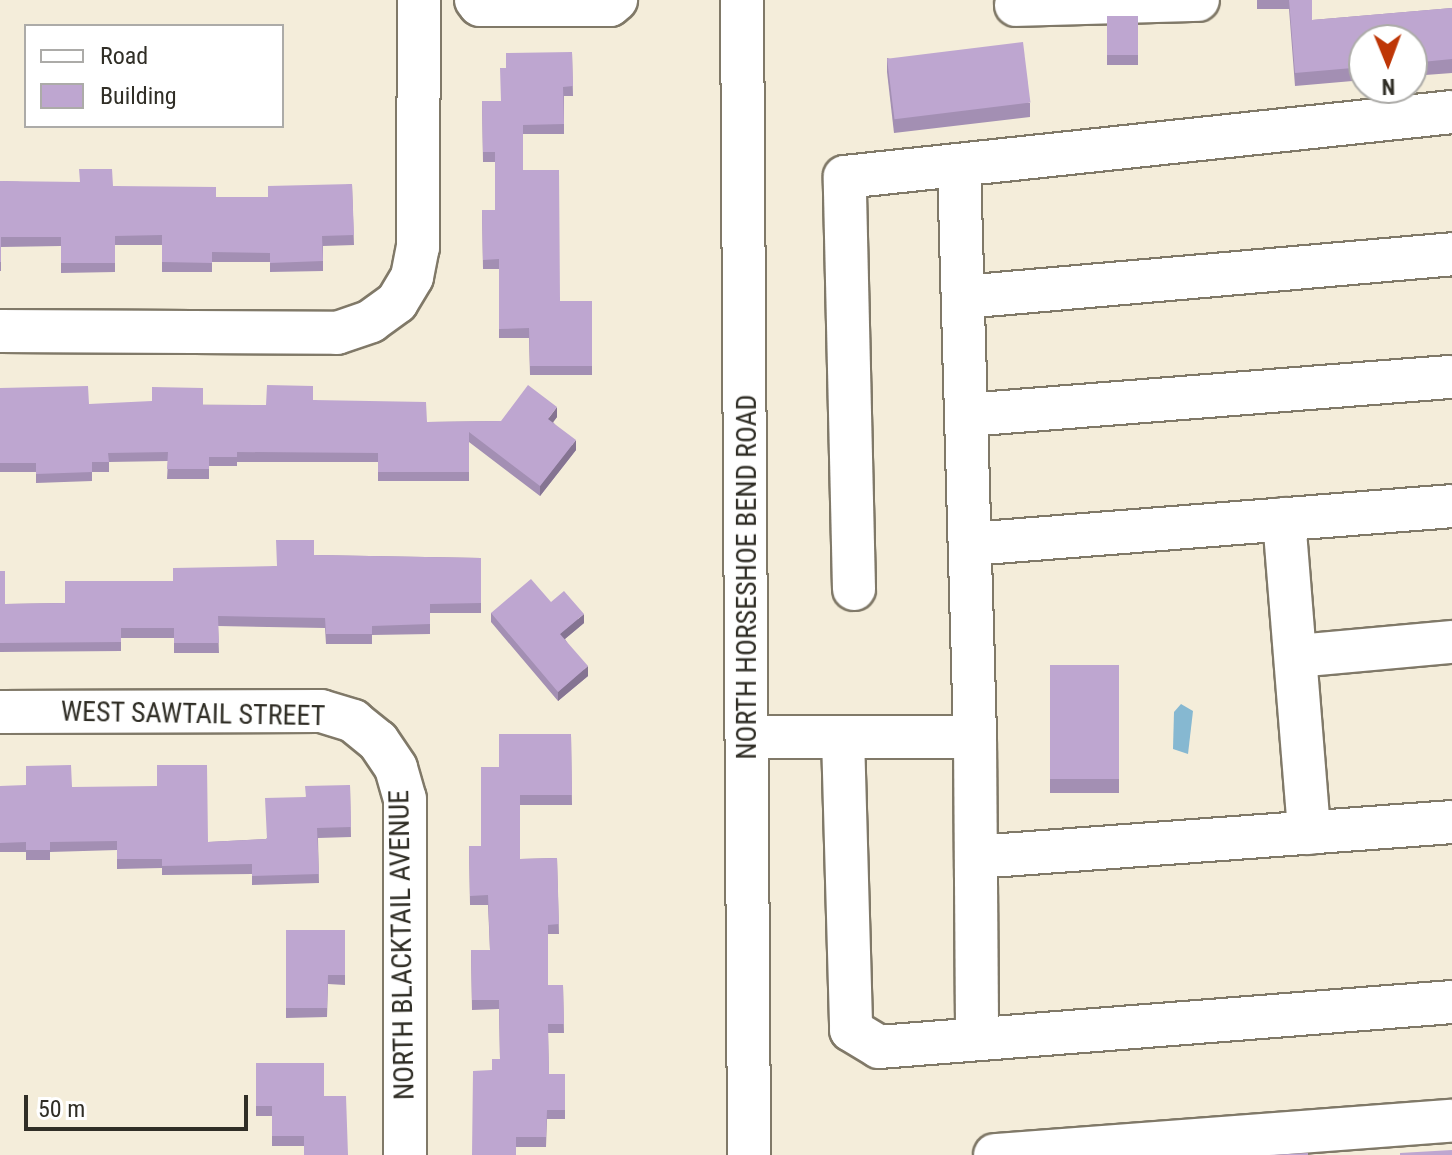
<!DOCTYPE html>
<html>
<head>
<meta charset="utf-8">
<style>
  body { margin:0 }
  #map { position:relative; width:1452px; height:1155px; overflow:hidden; background:#f4edda; font-family:"Roboto Condensed",sans-serif }
  div>[style] { position:absolute }
  [style*='--x'] { left:calc(var(--x)*1px); top:calc(var(--y)*1px); width:calc(var(--w)*1px); rotate:calc(var(--a)*1deg) }
  .water>* { inset:0; background:#86b8d1 }
  .roads { filter:drop-shadow(2px 0 #807968) drop-shadow(-2px 0 #807968) drop-shadow(0 2px #807968) drop-shadow(0 -2px #807968) }
  .minor>* { height:42px; margin:-21px; padding:0 21px; transform-origin:21px; border-radius:21px; background:#fff }
  .wall>* { inset:0; background:#a38fb3; transform-origin:0 0 }
  .shaded-wall>* { inset:0; background:#857492 }
  .building>* { inset:0; background:#bea6d0; transform-origin:0 0 }
  span { translate:-50% -50%; white-space:nowrap; text-align:center; line-height:1.15; -webkit-text-stroke:7px #fff; paint-order:stroke }
  .street-label { font-size:28px; color:#302e26 }
  .legend { position:absolute; left:24px; top:24px; width:260px; height:104px; box-sizing:border-box; background:#fff; border:2px solid #acaba8; margin:0; padding:10px 14px; list-style:none; font-size:24px; color:#302e26 }
  .legend li { display:flex; align-items:center; gap:16px; height:40px }
  .legend b { width:40px; border:2px solid #acaba8 }
  .north { position:absolute; left:1348px; top:24px; width:80px; height:80px; box-sizing:border-box; background:#fff; border:2px solid #acaba8; border-radius:50%; rotate:179deg; font-size:22px; font-weight:700; line-height:32px; text-align:center; color:#302e26 }
  .north::after { content:''; display:block; margin:auto; width:28px; height:36px; background:#be3606; clip-path:polygon(50% 0,100% 100%,50% 72%,0 100%) }
  .scale { position:absolute; left:24px; top:1095px; width:224px; height:36px; box-sizing:border-box; border:4px solid #302e26; border-top:0; padding-left:10px; font-size:24px; line-height:28px; white-space:nowrap; color:#302e26; -webkit-text-stroke:6px #fff; paint-order:stroke }
</style>
</head>
<body>
<div id="map">
  <div class="water">
    <i style="clip-path:polygon(1181px 704px,1193px 711px,1188px 754px,1173px 749px,1174px 712px)"></i>
  </div>
  <div class="roads">
    <div class="minor">
      <i style="--x:476;--y:0;--w:6;--a:51"></i>
      <i style="--x:480;--y:5;--w:130;--a:0"></i>
      <i style="--x:610;--y:5;--w:8;--a:-40"></i>
      <i style="--x:742;--y:0;--w:1155;--a:89.65"></i>
      <i style="--x:1016;--y:5;--w:182;--a:-1.6"></i>
      <i style="--x:959;--y:166;--w:571;--a:88.39"></i>
      <i style="--x:963;--y:297;--w:491;--a:-5"></i>
      <i style="--x:0;--y:331;--w:337;--a:0.3"></i>
      <i style="--x:337;--y:333;--w:36;--a:-19"></i>
      <i style="--x:371;--y:321;--w:32;--a:-36"></i>
      <i style="--x:397;--y:302;--w:29;--a:-59"></i>
      <i style="--x:412;--y:277;--w:31;--a:-79"></i>
      <i style="--x:418;--y:247;--w:247;--a:-89.8"></i>
      <i style="--x:966;--y:415;--w:487;--a:-4.5"></i>
      <i style="--x:1284;--y:519;--w:315;--a:85.4"></i>
      <i style="--x:970;--y:544;--w:483;--a:-4.5"></i>
      <i style="--x:854;--y:589;--w:412;--a:-91.3"></i>
      <i style="--x:845;--y:177;--w:610;--a:-6.11"></i>
      <i style="--x:1297;--y:656;--w:156;--a:-5.2"></i>
      <i style="--x:0;--y:712;--w:321;--a:-0.2"></i>
      <i style="--x:321;--y:711;--w:34;--a:17"></i>
      <i style="--x:353;--y:721;--w:32;--a:39"></i>
      <i style="--x:378;--y:741;--w:32;--a:56"></i>
      <i style="--x:396;--y:768;--w:32;--a:74"></i>
      <i style="--x:405;--y:799;--w:356;--a:90"></i>
      <i style="--x:748;--y:737;--w:227;--a:0"></i>
      <i style="--x:975;--y:737;--w:302;--a:89.6"></i>
      <i style="--x:843;--y:737;--w:293;--a:88.4"></i>
      <i style="--x:851;--y:1030;--w:33;--a:31"></i>
      <i style="--x:879;--y:1047;--w:575;--a:-4.49"></i>
      <i style="--x:976;--y:857;--w:477;--a:-4.2"></i>
      <i style="--x:995;--y:1155;--w:458;--a:-4.3"></i>
    </div>
  </div>
  <div class="wall">
    <i style="clip-path:polygon(1257px 0,1312px 0,1312px 20px,1452px 8px,1452px 73px,1412px 76px,1412px 40px,1364px 40px,1364px 80px,1295px 86px,1289px 9px,1257px 9px)"></i>
    <i style="left:1138px;top:16px;width:49px;height:31px;rotate:90deg"></i>
    <i style="clip-path:polygon(572px 52px,573px 96px,564px 96px,564px 134px,523px 134px,523px 170px,560px 301px,592px 301px,592px 375px,530px 375px,529px 338px,499px 338px,499px 269px,483px 269px,482px 210px,495px 210px,495px 162px,483px 162px,482px 101px,501px 101px,506px 68px)"></i>
    <i style="clip-path:polygon(887px 58px,1030px 103px,1030px 117px,894px 133px,887px 72px)"></i>
    <i style="clip-path:polygon(0 181px,113px 186px,216px 197px,268px 197px,352px 184px,354px 245px,323px 246px,323px 271px,270px 272px,270px 262px,212px 262px,212px 272px,162px 272px,162px 245px,115px 245px,115px 272px,61px 273px,61px 246px,1px 247px,1px 271px,0 271px)"></i>
    <i style="clip-path:polygon(0 388px,89px 404px,266px 405px,313px 400px,427px 422px,501px 421px,557px 417px,553px 422px,576px 450px,540px 496px,469px 442px,469px 481px,378px 481px,378px 462px,237px 462px,237px 466px,209px 466px,209px 479px,167px 479px,168px 461px,109px 462px,109px 472px,92px 472px,92px 481px,36px 483px,36px 472px,0 472px)"></i>
    <i style="clip-path:polygon(314px 555px,481px 558px,481px 613px,430px 613px,430px 634px,372px 635px,372px 644px,326px 644px,325px 628px,218px 626px,219px 653px,174px 653px,174px 638px,121px 638px,121px 651px,0 652px,0 571px,5px 604px,65px 603px,173px 581px,277px 566px)"></i>
    <i style="clip-path:polygon(551px 602px,584px 623px,565px 639px,588px 676px,558px 701px,491px 622px,491px 613px)"></i>
    <i style="left:1050px;top:665px;width:69px;height:128px"></i>
    <i style="clip-path:polygon(571px 734px,572px 805px,520px 805px,520px 859px,557px 858px,559px 934px,548px 934px,548px 985px,563px 985px,564px 1033px,548px 1033px,549px 1074px,565px 1074px,565px 1119px,547px 1119px,546px 1147px,516px 1147px,492px 1070px,500px 1059px,499px 1009px,472px 1010px,471px 950px,490px 950px,488px 905px,470px 905px,469px 846px,481px 846px,499px 767px)"></i>
    <i style="clip-path:polygon(350px 785px,351px 837px,318px 838px,319px 883px,252px 885px,252px 874px,162px 875px,162px 868px,117px 869px,117px 850px,50px 852px,50px 860px,26px 860px,26px 852px,0 852px,0 786px,72px 787px,208px 842px,266px 839px,305px 797px)"></i>
    <i style="clip-path:polygon(286px 930px,345px 930px,345px 985px,328px 984px,327px 1017px,286px 1018px)"></i>
    <i style="clip-path:polygon(256px 1063px,324px 1096px,304px 1146px,272px 1146px,272px 1116px,256px 1116px)"></i>
  </div>
  <div class="shaded-wall">
    <i style="clip-path:polygon(557px 407px,557px 417px,548px 429px,548px 419px)"></i>
    <i style="clip-path:polygon(576px 440px,576px 450px,540px 496px,540px 486px)"></i>
    <i style="clip-path:polygon(584px 614px,584px 623px,560px 643px,560px 634px)"></i>
    <i style="clip-path:polygon(588px 666px,588px 676px,558px 701px,558px 692px)"></i>
  </div>
  <div class="building">
    <i style="clip-path:polygon(1289px 0,1312px 0,1312px 20px,1452px 8px,1452px 59px,1412px 63px,1412px 40px,1364px 40px,1364px 67px,1295px 73px)"></i>
    <i style="left:1138px;top:16px;width:39px;height:31px;rotate:90deg"></i>
    <i style="left:1023px;top:42px;width:61px;height:137px;rotate:83deg"></i>
    <i style="clip-path:polygon(572px 52px,573px 86px,563px 87px,564px 124px,523px 125px,523px 170px,559px 170px,560px 301px,592px 301px,592px 366px,530px 366px,529px 328px,499px 329px,499px 259px,483px 260px,482px 210px,495px 210px,495px 152px,483px 152px,482px 101px,501px 101px,500px 68px,506px 68px,506px 53px)"></i>
    <i style="clip-path:polygon(79px 169px,112px 169px,113px 186px,216px 187px,216px 197px,268px 197px,268px 186px,352px 184px,354px 235px,322px 236px,323px 261px,270px 263px,270px 253px,212px 252px,212px 263px,162px 262px,162px 235px,115px 236px,115px 263px,61px 263px,61px 237px,1px 237px,1px 262px,0 262px,0 181px,80px 182px)"></i>
    <i style="clip-path:polygon(267px 385px,313px 386px,313px 400px,426px 402px,427px 422px,501px 421px,528px 385px,557px 407px,548px 419px,576px 440px,540px 486px,469px 432px,469px 472px,378px 472px,378px 453px,237px 452px,237px 457px,209px 457px,209px 469px,167px 469px,168px 452px,108px 453px,109px 462px,92px 462px,92px 472px,36px 474px,36px 463px,0 463px,0 388px,88px 386px,89px 404px,152px 401px,152px 387px,203px 388px,203px 405px,266px 405px)"></i>
    <i style="clip-path:polygon(276px 540px,314px 540px,314px 555px,481px 558px,481px 603px,430px 604px,430px 624px,372px 626px,372px 634px,326px 634px,325px 618px,218px 616px,219px 643px,174px 643px,174px 628px,121px 628px,121px 642px,0 643px,0 571px,5px 571px,5px 604px,65px 603px,65px 581px,173px 581px,173px 568px,277px 566px)"></i>
    <i style="clip-path:polygon(531px 579px,551px 602px,564px 591px,584px 614px,560px 634px,588px 666px,558px 692px,491px 613px)"></i>
    <i style="left:1050px;top:665px;width:69px;height:114px"></i>
    <i style="clip-path:polygon(499px 734px,571px 734px,572px 795px,520px 795px,520px 859px,557px 858px,559px 924px,548px 925px,548px 985px,563px 985px,564px 1024px,548px 1024px,549px 1074px,565px 1074px,565px 1110px,547px 1110px,546px 1137px,516px 1137px,516px 1155px,472px 1155px,473px 1071px,492px 1070px,492px 1059px,500px 1059px,499px 1000px,472px 1000px,471px 950px,490px 950px,488px 895px,470px 896px,469px 846px,481px 846px,481px 767px,499px 767px)"></i>
    <i style="clip-path:polygon(71px 765px,72px 787px,157px 786px,157px 765px,207px 765px,208px 842px,267px 839px,265px 798px,306px 797px,305px 786px,350px 785px,351px 827px,317px 828px,319px 874px,252px 876px,252px 864px,162px 866px,162px 859px,117px 859px,117px 841px,50px 842px,50px 850px,26px 850px,26px 842px,0 843px,0 786px,26px 785px,26px 766px)"></i>
    <i style="clip-path:polygon(286px 930px,345px 930px,345px 975px,328px 975px,327px 1008px,286px 1008px)"></i>
    <i style="clip-path:polygon(256px 1063px,324px 1063px,324px 1096px,346px 1096px,348px 1155px,304px 1155px,304px 1136px,272px 1136px,272px 1106px,256px 1106px)"></i>
    <i style="clip-path:polygon(1452px 1150px,1452px 1155px,1400px 1155px,1400px 1153px)"></i>
    <i style="clip-path:polygon(1308px 1153px,1308px 1155px,1269px 1155px)"></i>
  </div>
  <div class="street-label">
    <span style="left:747px;top:577px;rotate:-90deg">NORTH HORSESHOE BEND ROAD</span>
    <span style="left:193px;top:714px;rotate:1deg">WEST SAWTAIL STREET</span>
    <span style="left:402px;top:945px;rotate:-91deg">NORTH BLACKTAIL AVENUE</span>
  </div>
  <ul class="legend">
  <li><b style="height:10px;background:#fff"></b>Road</li>
  <li><b style="height:22px;background:#bea6d0"></b>Building</li>
  </ul>
  <div class="north">N</div>
  <div class="scale">50 m</div>
</div>
</body>
</html>
